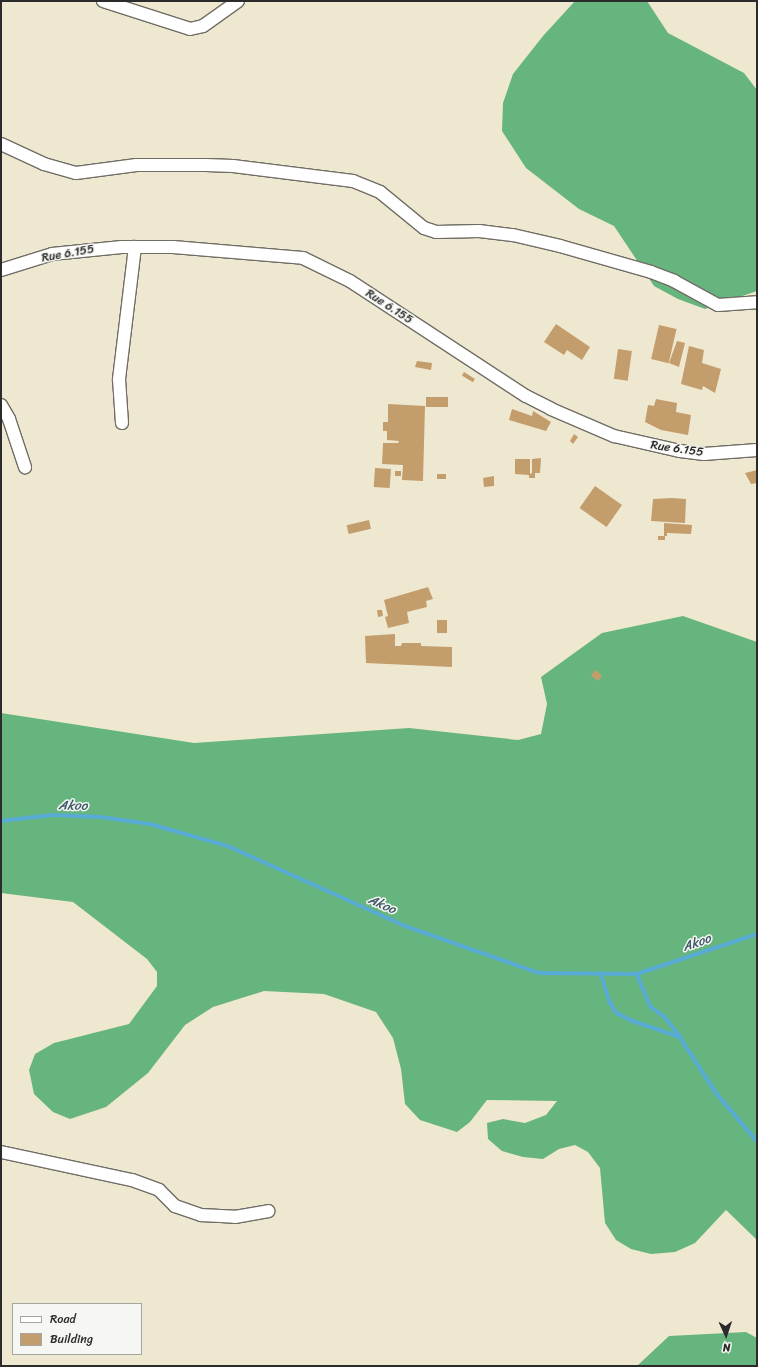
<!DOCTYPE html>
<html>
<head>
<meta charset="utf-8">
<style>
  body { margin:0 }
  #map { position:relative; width:758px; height:1367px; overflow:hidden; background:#efe8d0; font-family:Sriracha,sans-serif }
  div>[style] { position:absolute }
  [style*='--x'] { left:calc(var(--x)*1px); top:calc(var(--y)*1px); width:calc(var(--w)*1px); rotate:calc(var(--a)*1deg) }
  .forest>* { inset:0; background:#67b57e }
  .stream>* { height:3.5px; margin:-1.75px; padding:0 1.75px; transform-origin:1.75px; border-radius:1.75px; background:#58abd4 }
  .building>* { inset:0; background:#c49d6d; transform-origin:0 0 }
  .roads { filter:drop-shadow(1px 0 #706d65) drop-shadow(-1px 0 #706d65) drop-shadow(0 1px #706d65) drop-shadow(0 -1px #706d65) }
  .minor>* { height:12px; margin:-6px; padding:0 6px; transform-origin:6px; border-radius:6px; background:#fff }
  span { translate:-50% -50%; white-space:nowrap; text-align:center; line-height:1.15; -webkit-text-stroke:3px #f6f6f2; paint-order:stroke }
  .street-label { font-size:12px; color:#2b2b2b }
  .water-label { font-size:13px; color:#3b5866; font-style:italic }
  .frame { position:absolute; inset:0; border:2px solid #2b2b2b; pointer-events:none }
  .legend { position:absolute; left:12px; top:1303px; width:130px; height:52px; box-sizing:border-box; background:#f6f6f2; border:1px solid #a5a5a2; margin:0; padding:5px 7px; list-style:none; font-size:12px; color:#2b2b2b }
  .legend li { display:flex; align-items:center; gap:8px; height:20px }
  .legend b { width:20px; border:1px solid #a5a5a2 }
  .north { position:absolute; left:706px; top:1315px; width:40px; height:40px; -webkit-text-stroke:3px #f6f6f2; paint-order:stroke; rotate:177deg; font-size:11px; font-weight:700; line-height:16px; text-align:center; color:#2b2b2b }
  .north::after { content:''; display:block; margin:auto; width:14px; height:18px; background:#2b2b2b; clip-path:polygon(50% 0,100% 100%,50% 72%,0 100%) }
</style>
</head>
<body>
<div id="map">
  <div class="forest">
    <i style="clip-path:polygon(575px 1px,647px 1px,668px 33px,744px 73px,757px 90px,757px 291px,705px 309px,678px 299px,654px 286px,614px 226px,579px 209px,526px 168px,502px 131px,503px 103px,513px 74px,543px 36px)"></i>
    <i style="clip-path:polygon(683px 616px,757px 642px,757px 1240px,726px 1210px,695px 1243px,675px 1252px,651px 1254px,631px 1249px,616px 1240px,605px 1223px,600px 1168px,588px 1152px,575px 1145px,559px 1149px,543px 1159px,523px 1157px,502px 1151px,488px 1139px,487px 1123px,503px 1119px,525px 1123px,546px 1115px,557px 1101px,487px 1100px,470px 1122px,457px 1132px,420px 1120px,405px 1104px,401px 1069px,393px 1038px,376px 1012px,324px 994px,264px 991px,213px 1007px,185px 1025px,148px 1073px,106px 1107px,70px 1119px,53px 1112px,34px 1094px,29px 1070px,35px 1054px,54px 1043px,129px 1024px,157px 986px,157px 972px,147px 959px,73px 902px,1px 893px,1px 713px,194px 743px,409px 728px,518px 740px,541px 734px,547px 704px,541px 677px,602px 633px)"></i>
    <i style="clip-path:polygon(746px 1332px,757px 1338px,757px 1366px,637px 1366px,669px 1336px)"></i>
  </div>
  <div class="stream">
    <i style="--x:1;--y:821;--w:51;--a:-6.7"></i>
    <i style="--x:52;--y:815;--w:49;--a:2.3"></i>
    <i style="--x:101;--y:817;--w:49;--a:8.1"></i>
    <i style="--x:150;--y:824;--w:81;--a:15.8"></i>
    <i style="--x:228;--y:846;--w:194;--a:24.3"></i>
    <i style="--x:405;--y:926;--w:142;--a:19.3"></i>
    <i style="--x:539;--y:973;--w:98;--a:0.6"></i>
    <i style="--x:637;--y:974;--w:126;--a:-18.4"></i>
    <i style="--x:601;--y:973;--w:30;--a:73"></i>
    <i style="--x:610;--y:1002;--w:13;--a:58"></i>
    <i style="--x:617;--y:1013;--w:18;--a:27"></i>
    <i style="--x:633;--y:1021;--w:50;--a:18.8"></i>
    <i style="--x:680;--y:1037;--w:68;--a:57"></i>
    <i style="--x:717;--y:1094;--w:62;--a:49.6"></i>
    <i style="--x:637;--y:974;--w:36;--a:67"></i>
    <i style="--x:651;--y:1007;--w:17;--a:36"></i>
    <i style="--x:665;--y:1017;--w:24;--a:52"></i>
  </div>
  <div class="building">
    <i style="clip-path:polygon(556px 324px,590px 347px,582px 360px,567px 350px,564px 355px,544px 342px)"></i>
    <i style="left:659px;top:325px;width:18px;height:35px;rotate:13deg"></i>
    <i style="clip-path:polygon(677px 341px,685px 343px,679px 367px,669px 363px)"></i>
    <i style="clip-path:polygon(689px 346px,704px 350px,702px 363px,721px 369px,715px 393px,703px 386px,702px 390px,681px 384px)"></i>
    <i style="left:618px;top:349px;width:14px;height:30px;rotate:8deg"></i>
    <i style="clip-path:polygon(417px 361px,432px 363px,431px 370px,415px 367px)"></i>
    <i style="left:464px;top:372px;width:13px;height:4px;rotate:32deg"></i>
    <i style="left:426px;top:397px;width:22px;height:10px"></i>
    <i style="clip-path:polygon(656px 399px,677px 403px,676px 412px,691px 415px,688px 435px,661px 430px,645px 422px,648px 405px,654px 406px)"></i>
    <i style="clip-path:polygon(388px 404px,425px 406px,423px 481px,402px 480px,403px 465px,382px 464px,383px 443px,398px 443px,399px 441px,387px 440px,387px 431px,383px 431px,383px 422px,388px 422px)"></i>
    <i style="clip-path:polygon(512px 409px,532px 416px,533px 411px,551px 422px,546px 431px,509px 420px)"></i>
    <i style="clip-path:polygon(574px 434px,578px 437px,573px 444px,570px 441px)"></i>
    <i style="clip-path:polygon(541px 458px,540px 473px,535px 473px,535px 478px,529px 478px,529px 475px,515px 474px,515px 459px,530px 459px,530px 474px,532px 473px,532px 459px)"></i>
    <i style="left:375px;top:468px;width:16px;height:19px;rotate:4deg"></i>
    <i style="clip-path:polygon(757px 470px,757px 483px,751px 484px,745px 473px)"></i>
    <i style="left:395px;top:471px;width:6px;height:5px"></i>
    <i style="left:437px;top:474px;width:9px;height:5px"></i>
    <i style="clip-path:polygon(494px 476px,494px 486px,484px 487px,483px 478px)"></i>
    <i style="left:595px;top:486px;width:33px;height:27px;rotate:35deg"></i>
    <i style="clip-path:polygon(672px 498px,686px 499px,685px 523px,651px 521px,653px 499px)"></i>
    <i style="left:369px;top:520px;width:9px;height:23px;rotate:77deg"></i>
    <i style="clip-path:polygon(664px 523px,692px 525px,691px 534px,667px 533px,667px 536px,664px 536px)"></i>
    <i style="left:658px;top:536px;width:7px;height:4px"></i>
    <i style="clip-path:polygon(428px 587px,433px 599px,426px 601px,427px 607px,407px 612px,409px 623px,388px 628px,385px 617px,388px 616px,384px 600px)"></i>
    <i style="clip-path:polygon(377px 610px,382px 610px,383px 616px,378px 617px)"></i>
    <i style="left:437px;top:620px;width:10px;height:13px"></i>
    <i style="clip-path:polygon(395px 634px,395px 646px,401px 646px,402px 643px,421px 643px,421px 646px,452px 647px,452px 667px,366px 663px,365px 636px)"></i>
    <i style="left:595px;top:670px;width:9px;height:7px;rotate:36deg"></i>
  </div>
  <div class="roads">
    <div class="minor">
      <i style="--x:103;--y:1;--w:91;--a:17.8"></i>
      <i style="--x:190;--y:29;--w:13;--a:-13"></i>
      <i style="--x:203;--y:26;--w:43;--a:-35.5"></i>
      <i style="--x:1;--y:144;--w:47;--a:24.9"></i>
      <i style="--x:44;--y:164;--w:33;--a:16"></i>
      <i style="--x:76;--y:173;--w:61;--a:-7.6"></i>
      <i style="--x:136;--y:165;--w:70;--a:0"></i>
      <i style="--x:206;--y:165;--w:27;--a:2"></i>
      <i style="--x:233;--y:166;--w:121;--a:7.1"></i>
      <i style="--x:353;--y:181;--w:29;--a:22"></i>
      <i style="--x:380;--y:192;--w:57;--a:39.3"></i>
      <i style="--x:424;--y:228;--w:13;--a:18"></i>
      <i style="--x:436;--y:232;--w:43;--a:-1.3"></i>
      <i style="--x:479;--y:231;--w:34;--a:7"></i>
      <i style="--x:513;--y:235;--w:48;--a:13.2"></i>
      <i style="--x:560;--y:246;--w:95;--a:15.9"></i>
      <i style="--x:651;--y:272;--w:25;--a:21"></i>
      <i style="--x:674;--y:281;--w:50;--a:28.6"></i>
      <i style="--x:718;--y:305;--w:39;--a:-4"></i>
      <i style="--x:1;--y:270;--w:53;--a:-17.4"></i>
      <i style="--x:52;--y:254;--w:70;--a:-5.7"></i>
      <i style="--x:122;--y:247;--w:51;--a:0"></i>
      <i style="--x:173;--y:247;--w:130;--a:4.8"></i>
      <i style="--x:303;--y:258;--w:52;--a:26.1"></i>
      <i style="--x:350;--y:281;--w:210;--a:33.2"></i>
      <i style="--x:526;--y:396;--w:28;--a:27"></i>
      <i style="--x:551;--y:409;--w:69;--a:23.2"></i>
      <i style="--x:614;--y:436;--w:68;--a:12.8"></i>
      <i style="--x:680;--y:451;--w:24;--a:7"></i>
      <i style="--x:704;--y:454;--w:53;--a:-4.3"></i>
      <i style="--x:1;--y:405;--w:16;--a:60"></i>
      <i style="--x:9;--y:419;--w:51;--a:71.6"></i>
      <i style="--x:122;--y:423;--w:44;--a:-93.9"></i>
      <i style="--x:119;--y:379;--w:133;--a:-83.1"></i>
      <i style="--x:1;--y:1152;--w:134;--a:12.1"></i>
      <i style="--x:132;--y:1180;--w:29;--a:20"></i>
      <i style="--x:159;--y:1190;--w:23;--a:45"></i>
      <i style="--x:175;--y:1206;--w:28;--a:19"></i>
      <i style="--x:201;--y:1215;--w:34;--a:3"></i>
      <i style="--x:235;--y:1217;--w:34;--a:-10"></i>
    </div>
  </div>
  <div class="street-label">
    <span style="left:68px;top:254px;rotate:-10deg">Rue 6.155</span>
    <span style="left:389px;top:307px;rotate:33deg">Rue 6.155</span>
    <span style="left:677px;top:449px;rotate:8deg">Rue 6.155</span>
  </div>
  <div class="water-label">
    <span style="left:73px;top:806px;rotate:1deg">Akoo</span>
    <span style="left:382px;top:905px;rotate:24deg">Akoo</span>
    <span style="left:697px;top:943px;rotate:-19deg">Akoo</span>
  </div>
  <div class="frame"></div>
  <ul class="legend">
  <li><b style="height:5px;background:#fff"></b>Road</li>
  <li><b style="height:11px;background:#c49d6d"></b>Building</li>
  </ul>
  <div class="north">N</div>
</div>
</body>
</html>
